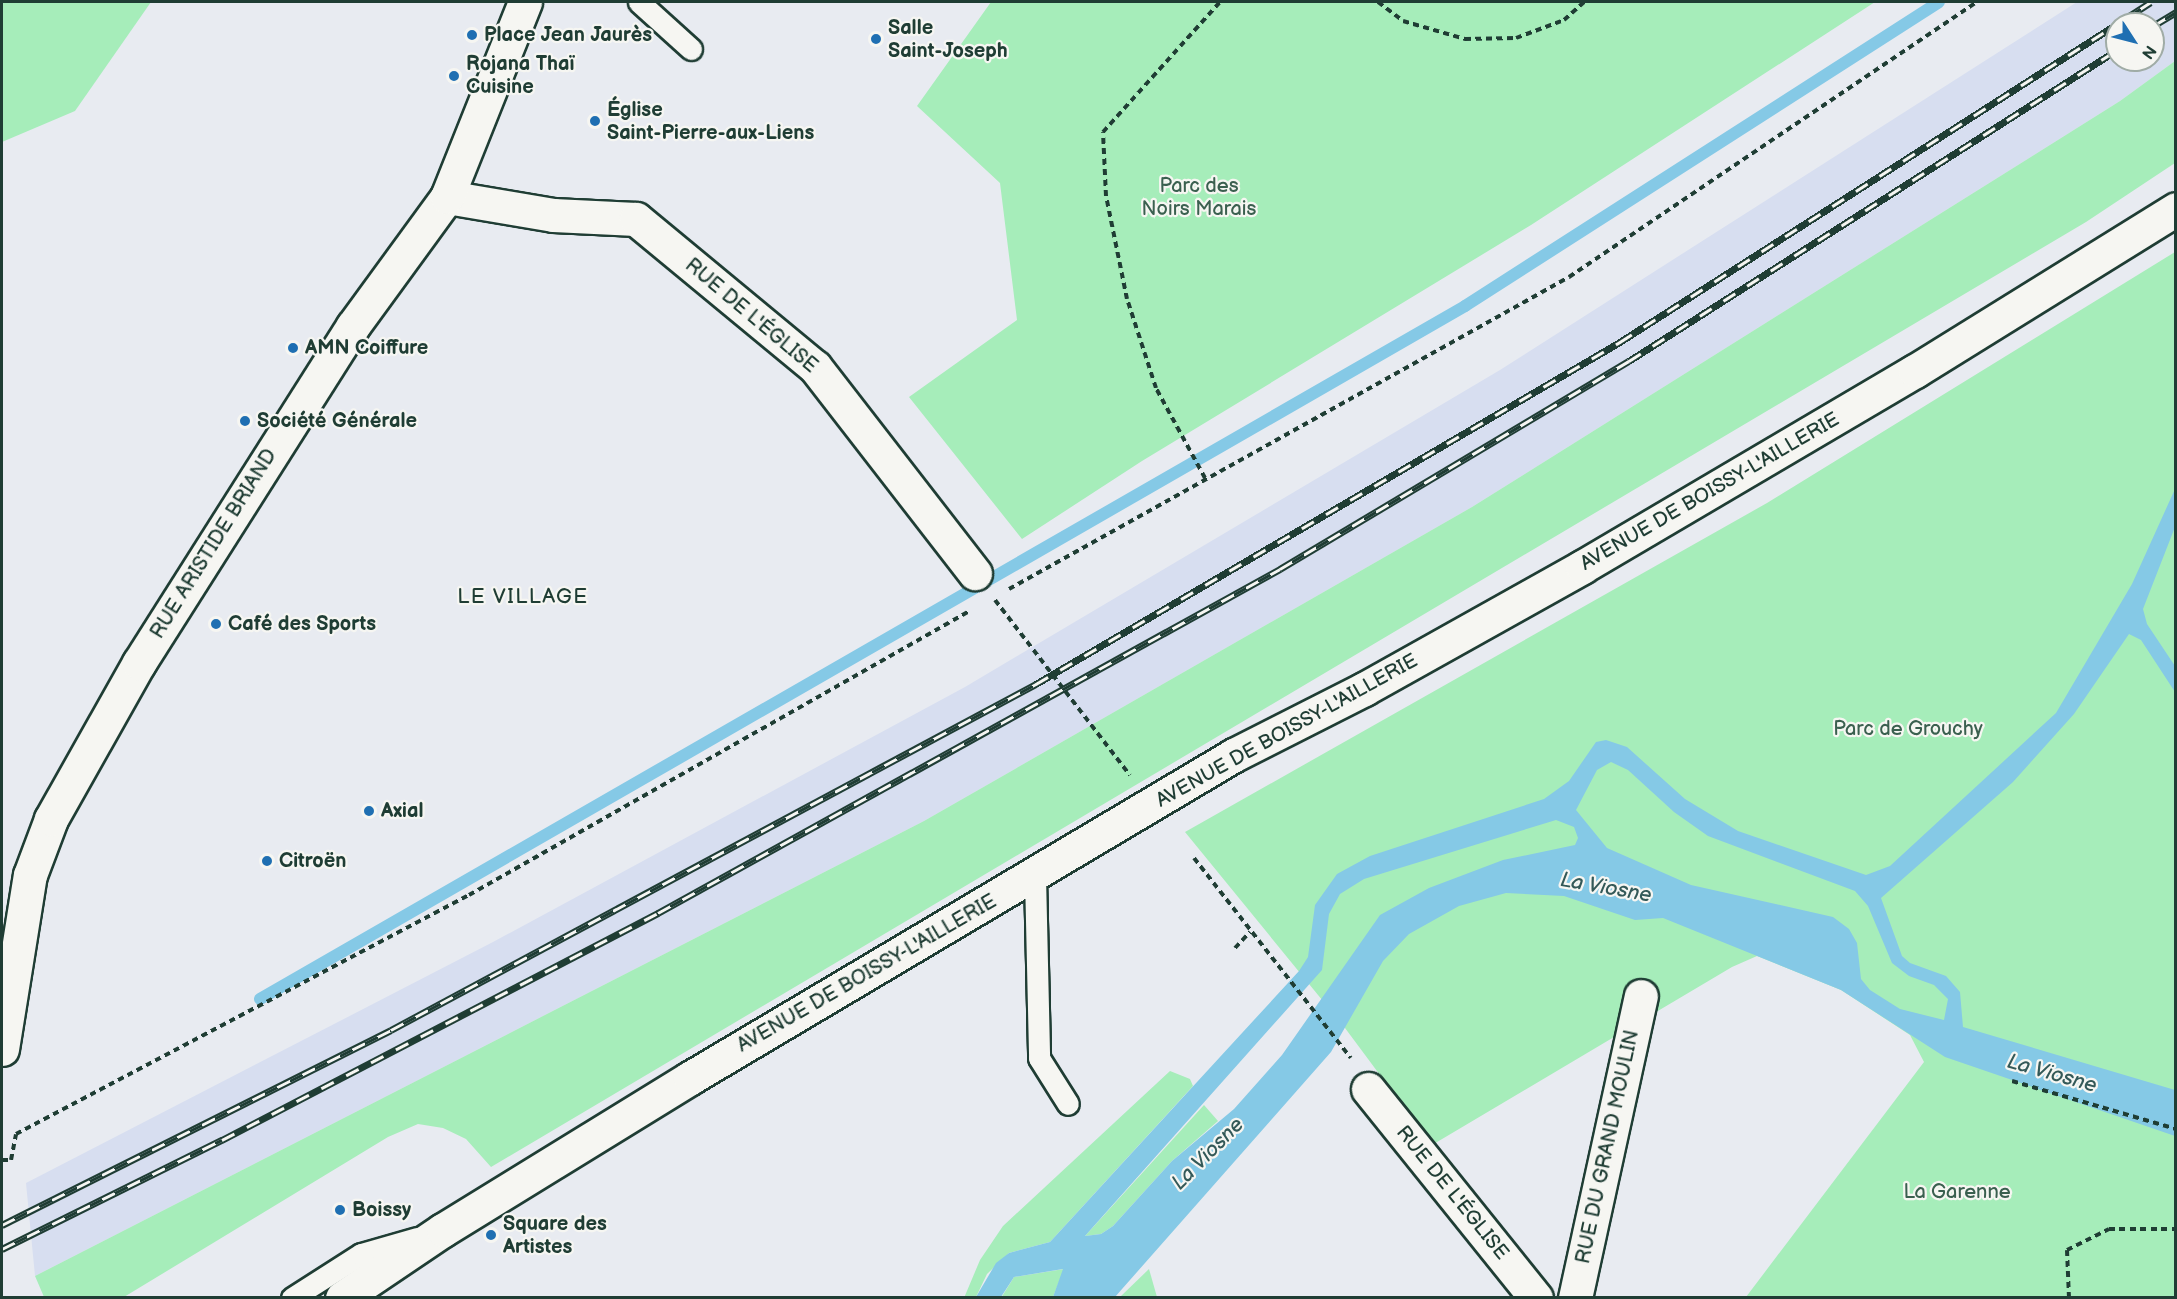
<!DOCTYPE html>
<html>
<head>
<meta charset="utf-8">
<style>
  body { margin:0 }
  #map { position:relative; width:2177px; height:1299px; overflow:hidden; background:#e8ebf1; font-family:"Balsamiq Sans",sans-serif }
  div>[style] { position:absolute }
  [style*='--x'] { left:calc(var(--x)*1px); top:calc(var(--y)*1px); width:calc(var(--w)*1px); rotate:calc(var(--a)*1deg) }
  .built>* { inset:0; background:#d7def0 }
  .green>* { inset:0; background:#a6edba }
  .water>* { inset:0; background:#85c9e6 }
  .stream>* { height:12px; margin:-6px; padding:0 6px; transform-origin:6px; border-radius:6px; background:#85c9e6 }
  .path>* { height:4px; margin-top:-2px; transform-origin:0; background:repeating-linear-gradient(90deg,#1f3d34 0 6px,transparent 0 10.5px) }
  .roads { filter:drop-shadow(2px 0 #1f3d34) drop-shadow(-2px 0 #1f3d34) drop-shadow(0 2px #1f3d34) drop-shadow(0 -2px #1f3d34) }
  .lane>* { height:21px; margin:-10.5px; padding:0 10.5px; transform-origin:10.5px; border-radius:10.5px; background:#f6f6f2 }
  .street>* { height:33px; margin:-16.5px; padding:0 16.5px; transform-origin:16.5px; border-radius:16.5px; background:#f6f6f2 }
  .secondary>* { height:33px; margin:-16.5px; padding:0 16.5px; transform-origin:16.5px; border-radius:16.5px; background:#f6f6f2 }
  .rail>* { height:7px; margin-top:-3.5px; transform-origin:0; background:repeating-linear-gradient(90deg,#f6f6f2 0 14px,#1f3d34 0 28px); box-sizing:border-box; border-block:2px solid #1f3d34 }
  .dots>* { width:16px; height:16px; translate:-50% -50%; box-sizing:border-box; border:3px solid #f6f6f2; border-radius:50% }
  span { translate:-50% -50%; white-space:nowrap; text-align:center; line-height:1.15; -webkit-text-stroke:4.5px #f6f6f2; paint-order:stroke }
  .poi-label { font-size:20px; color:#1f3d34; font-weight:700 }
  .left { translate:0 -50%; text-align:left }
  .park-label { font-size:20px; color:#3a604f }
  .street-label { font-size:20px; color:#1f3d34 }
  .neighbourhood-label { font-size:21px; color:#1f3d34; letter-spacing:1.5px }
  .water-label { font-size:21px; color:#335958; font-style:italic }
  .frame { position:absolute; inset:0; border:3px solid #1f3d34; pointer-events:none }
  .north { position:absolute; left:2105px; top:12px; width:60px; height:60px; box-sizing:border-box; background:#f6f6f2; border:2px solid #a0aca6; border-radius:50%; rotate:126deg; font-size:16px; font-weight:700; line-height:24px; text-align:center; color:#1f3d34 }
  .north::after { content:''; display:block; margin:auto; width:21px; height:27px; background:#1f6fb2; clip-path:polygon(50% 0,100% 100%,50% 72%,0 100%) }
</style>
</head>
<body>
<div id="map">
  <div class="built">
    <i style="clip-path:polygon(evenodd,2077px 2px,2175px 2px,2175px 61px,2120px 101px,1472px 507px,924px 821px,35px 1276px,26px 1183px,493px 942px,965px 687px,1500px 370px,2077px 2px,2117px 24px,2153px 24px,2153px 60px,2117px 60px,2117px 24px)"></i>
  </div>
  <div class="green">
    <i style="clip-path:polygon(2px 2px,151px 2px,75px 111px,2px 142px)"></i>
    <i style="clip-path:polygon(991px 2px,1875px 2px,1531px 225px,1142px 461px,1022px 539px,909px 397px,1017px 320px,1000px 183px,917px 106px)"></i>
    <i style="clip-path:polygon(2175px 61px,2175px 163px,2086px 222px,491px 1167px,466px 1139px,443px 1128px,418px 1124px,388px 1137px,124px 1297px,44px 1297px,35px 1276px,924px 821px,1472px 507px,2120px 101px)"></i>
    <i style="clip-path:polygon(2175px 252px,2175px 1297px,1746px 1297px,1924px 1062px,1910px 1035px,1841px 990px,1757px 956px,1732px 967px,1432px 1145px,1345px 1028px,1185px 832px,1767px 503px)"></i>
    <i style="clip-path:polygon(1170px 1071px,1190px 1079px,1193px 1086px,1050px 1242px,1009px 1253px,987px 1274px,976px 1297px,964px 1298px,980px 1260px,1003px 1226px)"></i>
    <i style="clip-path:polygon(1204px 1105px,1218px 1121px,1172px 1161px,1113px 1226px,1101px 1234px,1085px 1236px)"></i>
    <i style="clip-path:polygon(1064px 1269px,1053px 1297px,1001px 1298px,1014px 1277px)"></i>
    <i style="clip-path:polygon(1149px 1269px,1157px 1297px,1120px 1297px)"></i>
  </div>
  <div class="water">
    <i style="clip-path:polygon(evenodd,2175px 489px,2175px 527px,2143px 609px,2147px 624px,2175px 666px,2175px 692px,2141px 640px,2129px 634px,2074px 714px,2013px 782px,1881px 898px,1902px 956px,1910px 963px,1946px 976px,1960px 992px,1963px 1027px,2175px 1090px,2175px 1136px,1945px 1057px,1841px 990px,1663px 918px,1635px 920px,1564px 896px,1506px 893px,1459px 906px,1409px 934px,1383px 961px,1331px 1052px,1115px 1297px,1053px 1297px,1063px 1269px,1014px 1277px,1001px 1297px,976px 1297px,996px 1263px,1009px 1253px,1050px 1242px,1299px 971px,1308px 957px,1315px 905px,1337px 874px,1370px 856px,1544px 799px,1569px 781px,1596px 742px,1606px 740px,1627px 747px,1685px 799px,1738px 831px,1866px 875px,1890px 866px,2056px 713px,2132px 584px,2175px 489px,1611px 762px,1628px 770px,1674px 812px,1708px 836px,1855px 891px,1868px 906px,1892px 963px,1909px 976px,1934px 985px,1948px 999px,1944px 1020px,1900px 1009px,1870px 990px,1861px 979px,1857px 943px,1849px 929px,1833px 917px,1691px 885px,1607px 848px,1576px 810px,1597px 770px,1611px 762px,2175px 489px,1556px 820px,1574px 827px,1578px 838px,1575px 845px,1503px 860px,1429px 888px,1380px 915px,1282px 1055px,1234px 1109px,1172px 1161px,1113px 1226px,1101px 1234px,1085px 1236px,1322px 970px,1329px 914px,1340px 894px,1364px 879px,1556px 820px)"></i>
  </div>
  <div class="stream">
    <i style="--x:260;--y:999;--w:1390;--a:-29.9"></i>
    <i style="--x:1465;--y:306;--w:563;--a:-32.67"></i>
  </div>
  <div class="path">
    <i style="--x:1378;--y:2;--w:31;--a:37"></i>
    <i style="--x:1403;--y:21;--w:65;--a:16.2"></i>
    <i style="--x:1465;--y:39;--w:51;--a:-1.1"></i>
    <i style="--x:1516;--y:38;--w:51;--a:-20.6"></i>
    <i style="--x:1564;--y:20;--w:27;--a:-42"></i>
    <i style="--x:1205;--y:478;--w:102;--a:-118.6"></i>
    <i style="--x:1156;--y:388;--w:94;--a:-108"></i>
    <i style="--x:1127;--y:299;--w:105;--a:-101.5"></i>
    <i style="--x:1106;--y:196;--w:64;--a:-92.7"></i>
    <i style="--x:1103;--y:132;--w:175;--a:-48"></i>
    <i style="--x:1009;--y:589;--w:641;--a:-29.12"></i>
    <i style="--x:1569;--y:277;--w:492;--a:-34"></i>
    <i style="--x:995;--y:600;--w:221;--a:52.4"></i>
    <i style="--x:1194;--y:858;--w:254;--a:51.9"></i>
    <i style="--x:1235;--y:948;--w:22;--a:-47"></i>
    <i style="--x:2012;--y:1081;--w:171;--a:16.3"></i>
    <i style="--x:2;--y:1160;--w:9;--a:0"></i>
    <i style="--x:11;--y:1160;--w:26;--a:-79"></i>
    <i style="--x:16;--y:1134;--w:512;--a:-27.82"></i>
    <i style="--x:469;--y:895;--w:577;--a:-29.58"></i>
    <i style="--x:2069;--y:1298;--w:48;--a:-92.4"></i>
    <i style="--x:2067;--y:1250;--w:47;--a:-26.6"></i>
    <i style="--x:2109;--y:1229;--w:67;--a:0"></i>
  </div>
  <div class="roads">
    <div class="lane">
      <i style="--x:639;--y:2;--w:70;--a:42.1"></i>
      <i style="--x:1035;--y:876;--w:182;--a:88.7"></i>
      <i style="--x:1039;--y:1058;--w:54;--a:57.8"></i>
      <i style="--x:292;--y:1298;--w:82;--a:-32.5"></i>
      <i style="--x:361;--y:1254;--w:58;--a:-15.9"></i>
    </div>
    <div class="street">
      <i style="--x:447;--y:197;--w:108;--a:9.6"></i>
      <i style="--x:553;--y:215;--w:83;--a:2.8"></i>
      <i style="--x:636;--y:219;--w:232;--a:39.6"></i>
      <i style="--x:815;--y:367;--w:261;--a:52.2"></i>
      <i style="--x:2;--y:1049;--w:176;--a:-80.9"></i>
      <i style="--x:30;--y:875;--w:60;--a:-69.4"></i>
      <i style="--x:51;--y:819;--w:179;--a:-60.6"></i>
      <i style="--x:139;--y:663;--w:399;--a:-57.6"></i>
      <i style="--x:353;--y:326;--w:160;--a:-53.9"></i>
      <i style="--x:447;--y:197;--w:210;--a:-68.2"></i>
      <i style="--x:1368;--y:1089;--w:268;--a:51.2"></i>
      <i style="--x:1575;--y:1298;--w:309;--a:-77.7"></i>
    </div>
    <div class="secondary">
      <i style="--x:342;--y:1298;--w:122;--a:-34"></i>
      <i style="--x:443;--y:1230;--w:290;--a:-31.6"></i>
      <i style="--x:690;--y:1078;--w:633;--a:-30.7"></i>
      <i style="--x:1234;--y:755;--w:146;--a:-26.9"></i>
      <i style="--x:1364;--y:689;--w:250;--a:-29.2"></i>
      <i style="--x:1582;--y:567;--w:386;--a:-30.5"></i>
      <i style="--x:1915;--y:371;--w:307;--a:-31.8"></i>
    </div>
  </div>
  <div class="rail">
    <i style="--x:2117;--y:24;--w:40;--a:-32.9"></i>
    <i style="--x:2153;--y:26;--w:27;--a:-31"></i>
    <i style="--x:2;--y:1225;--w:435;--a:-26.6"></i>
    <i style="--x:391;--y:1030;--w:732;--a:-28.21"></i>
    <i style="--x:1036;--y:684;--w:677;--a:-30.35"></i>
    <i style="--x:1620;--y:342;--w:590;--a:-32.61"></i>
    <i style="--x:2;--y:1249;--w:246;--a:-26.4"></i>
    <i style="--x:222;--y:1140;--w:492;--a:-27.5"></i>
    <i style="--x:658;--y:913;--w:711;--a:-28.94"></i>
    <i style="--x:1280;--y:569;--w:406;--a:-30.8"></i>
    <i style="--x:1629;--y:361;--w:579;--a:-32.51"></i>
  </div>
  <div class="dots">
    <i style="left:472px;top:35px;background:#1f6fb2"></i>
    <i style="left:876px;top:39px;background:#1f6fb2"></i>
    <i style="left:454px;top:76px;background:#1f6fb2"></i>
    <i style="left:595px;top:121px;background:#1f6fb2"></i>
    <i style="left:293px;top:348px;background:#1f6fb2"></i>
    <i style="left:245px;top:421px;background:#1f6fb2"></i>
    <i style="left:216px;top:624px;background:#1f6fb2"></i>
    <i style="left:369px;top:811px;background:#1f6fb2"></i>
    <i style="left:267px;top:861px;background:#1f6fb2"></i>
    <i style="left:340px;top:1210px;background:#1f6fb2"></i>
    <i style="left:491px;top:1235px;background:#1f6fb2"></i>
  </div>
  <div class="poi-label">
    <span class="left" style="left:888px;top:40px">Salle<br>Saint-Joseph</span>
    <span class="left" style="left:484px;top:35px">Place Jean Jaurès</span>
    <span class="left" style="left:466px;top:76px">Rojana Thaï<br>Cuisine</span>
    <span class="left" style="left:607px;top:122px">Église<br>Saint-Pierre-aux-Liens</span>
    <span class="left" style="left:305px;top:348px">AMN Coiffure</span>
    <span class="left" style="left:257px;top:421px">Société Générale</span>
    <span class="left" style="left:228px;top:624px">Café des Sports</span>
    <span class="left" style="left:381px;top:811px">Axial</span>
    <span class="left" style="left:279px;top:861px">Citroën</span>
    <span class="left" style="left:352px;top:1210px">Boissy</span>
    <span class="left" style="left:503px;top:1236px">Square des<br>Artistes</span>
  </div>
  <div class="park-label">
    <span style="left:1199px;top:198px">Parc des<br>Noirs Marais</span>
    <span style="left:1908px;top:729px">Parc de Grouchy</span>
    <span style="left:1957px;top:1192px">La Garenne</span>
  </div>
  <div class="street-label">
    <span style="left:751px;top:316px;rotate:40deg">RUE DE L'ÉGLISE</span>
    <span style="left:1710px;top:492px;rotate:-30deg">AVENUE DE BOISSY-L'AILLERIE</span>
    <span style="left:214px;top:544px;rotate:-58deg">RUE ARISTIDE BRIAND</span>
    <span style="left:1287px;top:731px;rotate:-29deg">AVENUE DE BOISSY-L'AILLERIE</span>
    <span style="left:867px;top:974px;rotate:-30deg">AVENUE DE BOISSY-L'AILLERIE</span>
    <span style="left:1608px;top:1147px;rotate:-78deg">RUE DU GRAND MOULIN</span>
    <span style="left:1452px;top:1193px;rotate:51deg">RUE DE L'ÉGLISE</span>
  </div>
  <div class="neighbourhood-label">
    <span style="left:523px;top:597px">LE VILLAGE</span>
  </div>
  <div class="water-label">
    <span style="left:1606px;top:888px;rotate:10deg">La Viosne</span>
    <span style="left:2052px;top:1074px;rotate:16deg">La Viosne</span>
    <span style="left:1208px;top:1154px;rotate:-45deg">La Viosne</span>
  </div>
  <div class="frame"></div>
  <div class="north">N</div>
</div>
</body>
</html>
